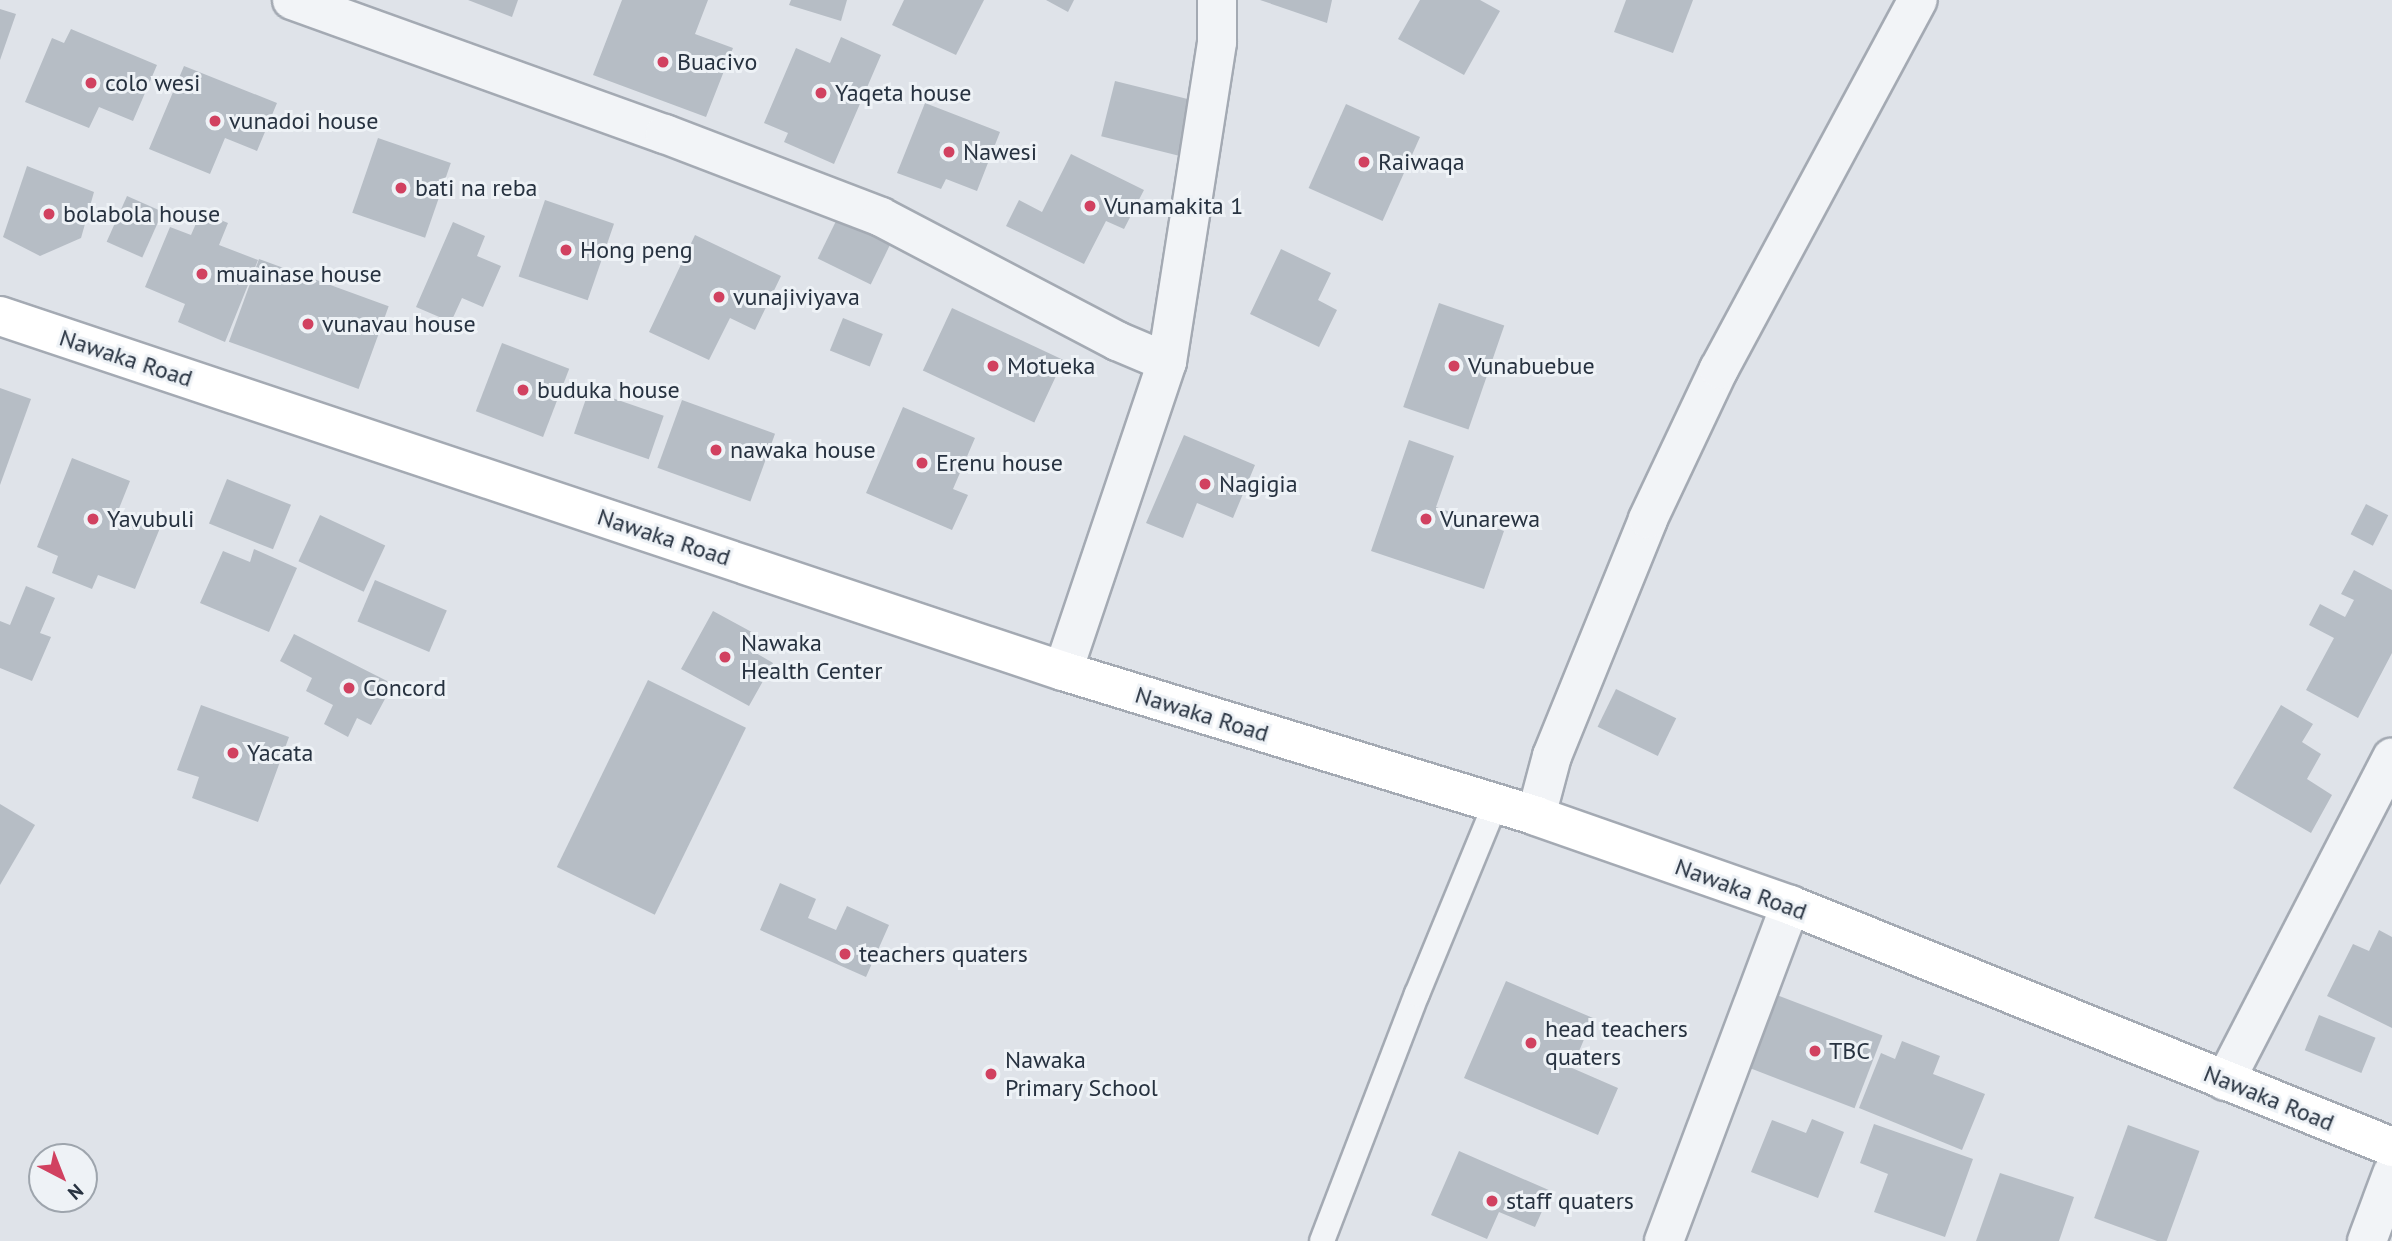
<!DOCTYPE html>
<html>
<head>
<meta charset="utf-8">
<style>
  body { margin:0 }
  #map { position:relative; width:2392px; height:1241px; overflow:hidden; background:#dfe3e9; font-family:"PT Sans",sans-serif }
  div>[style] { position:absolute }
  [style*='--x'] { left:calc(var(--x)*1px); top:calc(var(--y)*1px); width:calc(var(--w)*1px); rotate:calc(var(--a)*1deg) }
  .building>* { inset:0; background:#b6bdc5; transform-origin:0 0 }
  .roads { filter:drop-shadow(2px 0 #a4aab3) drop-shadow(-2px 0 #a4aab3) drop-shadow(0 2px #a4aab3) drop-shadow(0 -2px #a4aab3) }
  .lane>* { height:24px; margin:-12px; padding:0 12px; transform-origin:12px; border-radius:12px; background:#f2f4f7 }
  .street>* { height:38px; margin:-19px; padding:0 19px; transform-origin:19px; border-radius:19px; background:#f2f4f7 }
  .secondary>* { height:38px; margin:-19px; padding:0 19px; transform-origin:19px; border-radius:19px; background:#fff }
  .dots>* { width:19px; height:19px; translate:-50% -50%; box-sizing:border-box; border:4px solid #eef2f6; border-radius:50% }
  span { translate:-50% -50%; white-space:nowrap; text-align:center; line-height:1.15; -webkit-text-stroke:6px #eef2f6; paint-order:stroke }
  .poi-label { font-size:24px; color:#273240 }
  .left { translate:0 -50%; text-align:left }
  .street-label { font-size:24px; color:#273240 }
  .north { position:absolute; left:28px; top:1143px; width:70px; height:70px; box-sizing:border-box; background:#eef2f6; border:2px solid #9ea5ad; border-radius:50%; rotate:138deg; font-size:19px; font-weight:700; line-height:28px; text-align:center; color:#273240 }
  .north::after { content:''; display:block; margin:auto; width:24px; height:32px; background:#d14160; clip-path:polygon(50% 0,100% 100%,50% 72%,0 100%) }
</style>
</head>
<body>
<div id="map">
  <div class="building">
    <i style="clip-path:polygon(468px 0,518px 0,512px 17px)"></i>
    <i style="clip-path:polygon(622px 0,708px 0,695px 34px,733px 48px,706px 117px,593px 75px)"></i>
    <i style="clip-path:polygon(791px 0,847px 0,841px 21px,789px 5px)"></i>
    <i style="clip-path:polygon(904px 0,984px 0,956px 55px,892px 25px)"></i>
    <i style="clip-path:polygon(1046px 0,1074px 0,1068px 12px)"></i>
    <i style="clip-path:polygon(1260px 0,1332px 0,1327px 23px)"></i>
    <i style="clip-path:polygon(1420px 0,1480px 0,1500px 11px,1464px 75px,1398px 39px)"></i>
    <i style="clip-path:polygon(1626px 0,1693px 0,1673px 53px,1614px 32px)"></i>
    <i style="clip-path:polygon(0 9px,16px 14px,0 60px)"></i>
    <i style="clip-path:polygon(71px 29px,157px 65px,133px 121px,99px 107px,89px 128px,25px 102px,52px 38px,64px 43px)"></i>
    <i style="clip-path:polygon(841px 37px,881px 55px,834px 164px,784px 142px,788px 133px,764px 123px,796px 48px,830px 63px)"></i>
    <i style="clip-path:polygon(184px 66px,277px 103px,257px 151px,225px 138px,210px 174px,149px 149px)"></i>
    <i style="left:1115px;top:81px;width:80px;height:57px;rotate:14deg"></i>
    <i style="clip-path:polygon(925px 103px,1000px 132px,977px 191px,946px 179px,941px 189px,897px 173px)"></i>
    <i style="left:1346px;top:104px;width:81px;height:92px;rotate:24deg"></i>
    <i style="left:378px;top:138px;width:77px;height:79px;rotate:19deg"></i>
    <i style="clip-path:polygon(1071px 154px,1144px 190px,1124px 229px,1106px 221px,1084px 264px,1006px 226px,1019px 200px,1042px 212px)"></i>
    <i style="clip-path:polygon(27px 166px,94px 192px,81px 238px,40px 256px,3px 237px)"></i>
    <i style="left:127px;top:196px;width:39px;height:50px;rotate:24deg"></i>
    <i style="left:545px;top:200px;width:73px;height:81px;rotate:19deg"></i>
    <i style="clip-path:polygon(201px 212px,228px 223px,219px 245px,258px 260px,225px 342px,178px 322px,185px 304px,145px 287px,170px 227px,191px 235px)"></i>
    <i style="left:837px;top:219px;width:59px;height:44px;rotate:26deg"></i>
    <i style="clip-path:polygon(453px 222px,485px 236px,477px 256px,501px 266px,483px 307px,462px 298px,451px 322px,416px 307px)"></i>
    <i style="clip-path:polygon(695px 235px,781px 276px,755px 330px,730px 318px,709px 360px,649px 332px)"></i>
    <i style="clip-path:polygon(1281px 249px,1331px 273px,1318px 300px,1337px 310px,1319px 347px,1250px 314px)"></i>
    <i style="left:259px;top:259px;width:138px;height:88px;rotate:20deg"></i>
    <i style="left:1439px;top:303px;width:69px;height:110px;rotate:19deg"></i>
    <i style="left:952px;top:308px;width:123px;height:69px;rotate:25deg"></i>
    <i style="left:843px;top:318px;width:43px;height:35px;rotate:22deg"></i>
    <i style="left:502px;top:343px;width:72px;height:73px;rotate:21deg"></i>
    <i style="clip-path:polygon(0 388px,31px 399px,0 485px)"></i>
    <i style="left:589px;top:390px;width:79px;height:46px;rotate:19deg"></i>
    <i style="left:682px;top:400px;width:99px;height:72px;rotate:20deg"></i>
    <i style="clip-path:polygon(903px 407px,975px 438px,953px 489px,968px 495px,952px 530px,866px 493px)"></i>
    <i style="clip-path:polygon(1184px 435px,1255px 465px,1233px 518px,1197px 503px,1183px 538px,1146px 523px)"></i>
    <i style="clip-path:polygon(1409px 440px,1454px 456px,1436px 507px,1504px 531px,1484px 589px,1371px 551px)"></i>
    <i style="clip-path:polygon(72px 458px,130px 481px,118px 511px,160px 528px,135px 589px,98px 575px,92px 589px,52px 573px,58px 556px,37px 547px)"></i>
    <i style="left:227px;top:479px;width:69px;height:48px;rotate:22deg"></i>
    <i style="left:2366px;top:504px;width:25px;height:34px;rotate:27deg"></i>
    <i style="left:320px;top:515px;width:72px;height:51px;rotate:25deg"></i>
    <i style="clip-path:polygon(254px 549px,297px 568px,269px 632px,200px 603px,223px 551px,250px 562px)"></i>
    <i style="clip-path:polygon(2354px 570px,2392px 590px,2392px 653px,2358px 718px,2306px 690px,2334px 638px,2309px 625px,2320px 604px,2345px 617px,2354px 600px,2341px 594px)"></i>
    <i style="left:375px;top:580px;width:78px;height:45px;rotate:23deg"></i>
    <i style="clip-path:polygon(26px 586px,55px 598px,40px 633px,51px 637px,32px 681px,0 668px,0 621px,10px 625px)"></i>
    <i style="clip-path:polygon(713px 611px,759px 636px,751px 650px,773px 663px,749px 706px,681px 669px)"></i>
    <i style="clip-path:polygon(294px 634px,393px 684px,371px 725px,357px 718px,348px 737px,324px 724px,333px 705px,306px 691px,312px 678px,280px 661px)"></i>
    <i style="left:648px;top:680px;width:109px;height:208px;rotate:26deg"></i>
    <i style="left:1616px;top:689px;width:67px;height:42px;rotate:26deg"></i>
    <i style="clip-path:polygon(201px 705px,289px 737px,258px 822px,192px 798px,199px 777px,177px 770px)"></i>
    <i style="clip-path:polygon(2281px 705px,2313px 724px,2302px 742px,2321px 754px,2307px 779px,2332px 795px,2311px 833px,2233px 788px)"></i>
    <i style="clip-path:polygon(0 804px,35px 825px,0 885px)"></i>
    <i style="clip-path:polygon(780px 883px,816px 899px,808px 918px,836px 930px,847px 906px,889px 925px,866px 977px,760px 930px)"></i>
    <i style="clip-path:polygon(2379px 930px,2392px 937px,2392px 1028px,2327px 996px,2353px 944px,2369px 951px)"></i>
    <i style="clip-path:polygon(1506px 981px,1593px 1018px,1572px 1068px,1618px 1088px,1598px 1135px,1464px 1078px)"></i>
    <i style="left:1777px;top:995px;width:113px;height:78px;rotate:21deg"></i>
    <i style="left:2319px;top:1015px;width:61px;height:38px;rotate:22deg"></i>
    <i style="clip-path:polygon(1902px 1041px,1940px 1056px,1933px 1074px,1985px 1094px,1962px 1150px,1859px 1108px,1881px 1053px,1895px 1059px)"></i>
    <i style="clip-path:polygon(1812px 1119px,1844px 1132px,1818px 1198px,1751px 1172px,1772px 1120px,1806px 1133px)"></i>
    <i style="clip-path:polygon(1874px 1124px,1973px 1159px,1945px 1237px,1874px 1212px,1888px 1174px,1860px 1163px)"></i>
    <i style="left:2128px;top:1125px;width:76px;height:99px;rotate:20deg"></i>
    <i style="clip-path:polygon(1459px 1151px,1551px 1191px,1535px 1227px,1499px 1212px,1487px 1239px,1431px 1215px)"></i>
    <i style="clip-path:polygon(2000px 1173px,2074px 1197px,2059px 1241px,1976px 1241px)"></i>
  </div>
  <div class="roads">
    <div class="lane">
      <i style="--x:1322;--y:1241;--w:265;--a:-69"></i>
      <i style="--x:1417;--y:994;--w:204;--a:-67.6"></i>
    </div>
    <div class="street">
      <i style="--x:292;--y:0;--w:396;--a:19.8"></i>
      <i style="--x:665;--y:134;--w:231;--a:21"></i>
      <i style="--x:881;--y:217;--w:267;--a:27.7"></i>
      <i style="--x:1117;--y:341;--w:54;--a:22.8"></i>
      <i style="--x:1063;--y:671;--w:326;--a:-71.4"></i>
      <i style="--x:1167;--y:362;--w:324;--a:-81.1"></i>
      <i style="--x:1217;--y:42;--w:42;--a:-90"></i>
      <i style="--x:1536;--y:816;--w:62;--a:-75.1"></i>
      <i style="--x:1552;--y:756;--w:256;--a:-67.9"></i>
      <i style="--x:1648;--y:519;--w:166;--a:-64.7"></i>
      <i style="--x:1719;--y:369;--w:419;--a:-61.7"></i>
      <i style="--x:2225;--y:1081;--w:364;--a:-62.7"></i>
      <i style="--x:1664;--y:1241;--w:359;--a:-69.4"></i>
      <i style="--x:2367;--y:1241;--w:72;--a:-69.5"></i>
    </div>
    <div class="secondary">
      <i style="--x:0;--y:316;--w:1121;--a:18.47"></i>
      <i style="--x:1063;--y:671;--w:495;--a:17"></i>
      <i style="--x:1536;--y:816;--w:269;--a:19.3"></i>
      <i style="--x:1790;--y:905;--w:649;--a:21.9"></i>
    </div>
  </div>
  <div class="dots">
    <i style="left:663px;top:62px;background:#d14160"></i>
    <i style="left:91px;top:83px;background:#d14160"></i>
    <i style="left:821px;top:93px;background:#d14160"></i>
    <i style="left:215px;top:121px;background:#d14160"></i>
    <i style="left:949px;top:152px;background:#d14160"></i>
    <i style="left:1364px;top:162px;background:#d14160"></i>
    <i style="left:401px;top:188px;background:#d14160"></i>
    <i style="left:1090px;top:206px;background:#d14160"></i>
    <i style="left:49px;top:214px;background:#d14160"></i>
    <i style="left:566px;top:250px;background:#d14160"></i>
    <i style="left:202px;top:274px;background:#d14160"></i>
    <i style="left:719px;top:297px;background:#d14160"></i>
    <i style="left:308px;top:324px;background:#d14160"></i>
    <i style="left:993px;top:366px;background:#d14160"></i>
    <i style="left:1454px;top:366px;background:#d14160"></i>
    <i style="left:523px;top:390px;background:#d14160"></i>
    <i style="left:716px;top:450px;background:#d14160"></i>
    <i style="left:922px;top:463px;background:#d14160"></i>
    <i style="left:1205px;top:484px;background:#d14160"></i>
    <i style="left:93px;top:519px;background:#d14160"></i>
    <i style="left:1426px;top:519px;background:#d14160"></i>
    <i style="left:725px;top:657px;background:#d14160"></i>
    <i style="left:349px;top:688px;background:#d14160"></i>
    <i style="left:233px;top:753px;background:#d14160"></i>
    <i style="left:845px;top:954px;background:#d14160"></i>
    <i style="left:1531px;top:1043px;background:#d14160"></i>
    <i style="left:1815px;top:1051px;background:#d14160"></i>
    <i style="left:991px;top:1074px;background:#d14160"></i>
    <i style="left:1492px;top:1201px;background:#d14160"></i>
  </div>
  <div class="poi-label">
    <span class="left" style="left:677px;top:62px">Buacivo</span>
    <span class="left" style="left:105px;top:83px">colo wesi</span>
    <span class="left" style="left:835px;top:93px">Yaqeta house</span>
    <span class="left" style="left:229px;top:121px">vunadoi house</span>
    <span class="left" style="left:963px;top:152px">Nawesi</span>
    <span class="left" style="left:1378px;top:162px">Raiwaqa</span>
    <span class="left" style="left:415px;top:188px">bati na reba</span>
    <span class="left" style="left:1104px;top:206px">Vunamakita 1</span>
    <span class="left" style="left:63px;top:214px">bolabola house</span>
    <span class="left" style="left:580px;top:250px">Hong peng</span>
    <span class="left" style="left:216px;top:274px">muainase house</span>
    <span class="left" style="left:733px;top:297px">vunajiviyava</span>
    <span class="left" style="left:322px;top:324px">vunavau house</span>
    <span class="left" style="left:1007px;top:366px">Motueka</span>
    <span class="left" style="left:1468px;top:366px">Vunabuebue</span>
    <span class="left" style="left:537px;top:390px">buduka house</span>
    <span class="left" style="left:730px;top:450px">nawaka house</span>
    <span class="left" style="left:936px;top:463px">Erenu house</span>
    <span class="left" style="left:1219px;top:484px">Nagigia</span>
    <span class="left" style="left:107px;top:519px">Yavubuli</span>
    <span class="left" style="left:1440px;top:519px">Vunarewa</span>
    <span class="left" style="left:741px;top:657px">Nawaka<br>Health Center</span>
    <span class="left" style="left:363px;top:688px">Concord</span>
    <span class="left" style="left:247px;top:753px">Yacata</span>
    <span class="left" style="left:859px;top:954px">teachers quaters</span>
    <span class="left" style="left:1545px;top:1043px">head teachers<br>quaters</span>
    <span class="left" style="left:1829px;top:1051px">TBC</span>
    <span class="left" style="left:1005px;top:1074px">Nawaka<br>Primary School</span>
    <span class="left" style="left:1506px;top:1201px">staff quaters</span>
  </div>
  <div class="street-label">
    <span style="left:126px;top:358px;rotate:18deg">Nawaka Road</span>
    <span style="left:664px;top:537px;rotate:18deg">Nawaka Road</span>
    <span style="left:1202px;top:714px;rotate:17deg">Nawaka Road</span>
    <span style="left:1741px;top:889px;rotate:20deg">Nawaka Road</span>
    <span style="left:2269px;top:1098px;rotate:22deg">Nawaka Road</span>
  </div>
  <div class="north">N</div>
</div>
</body>
</html>
